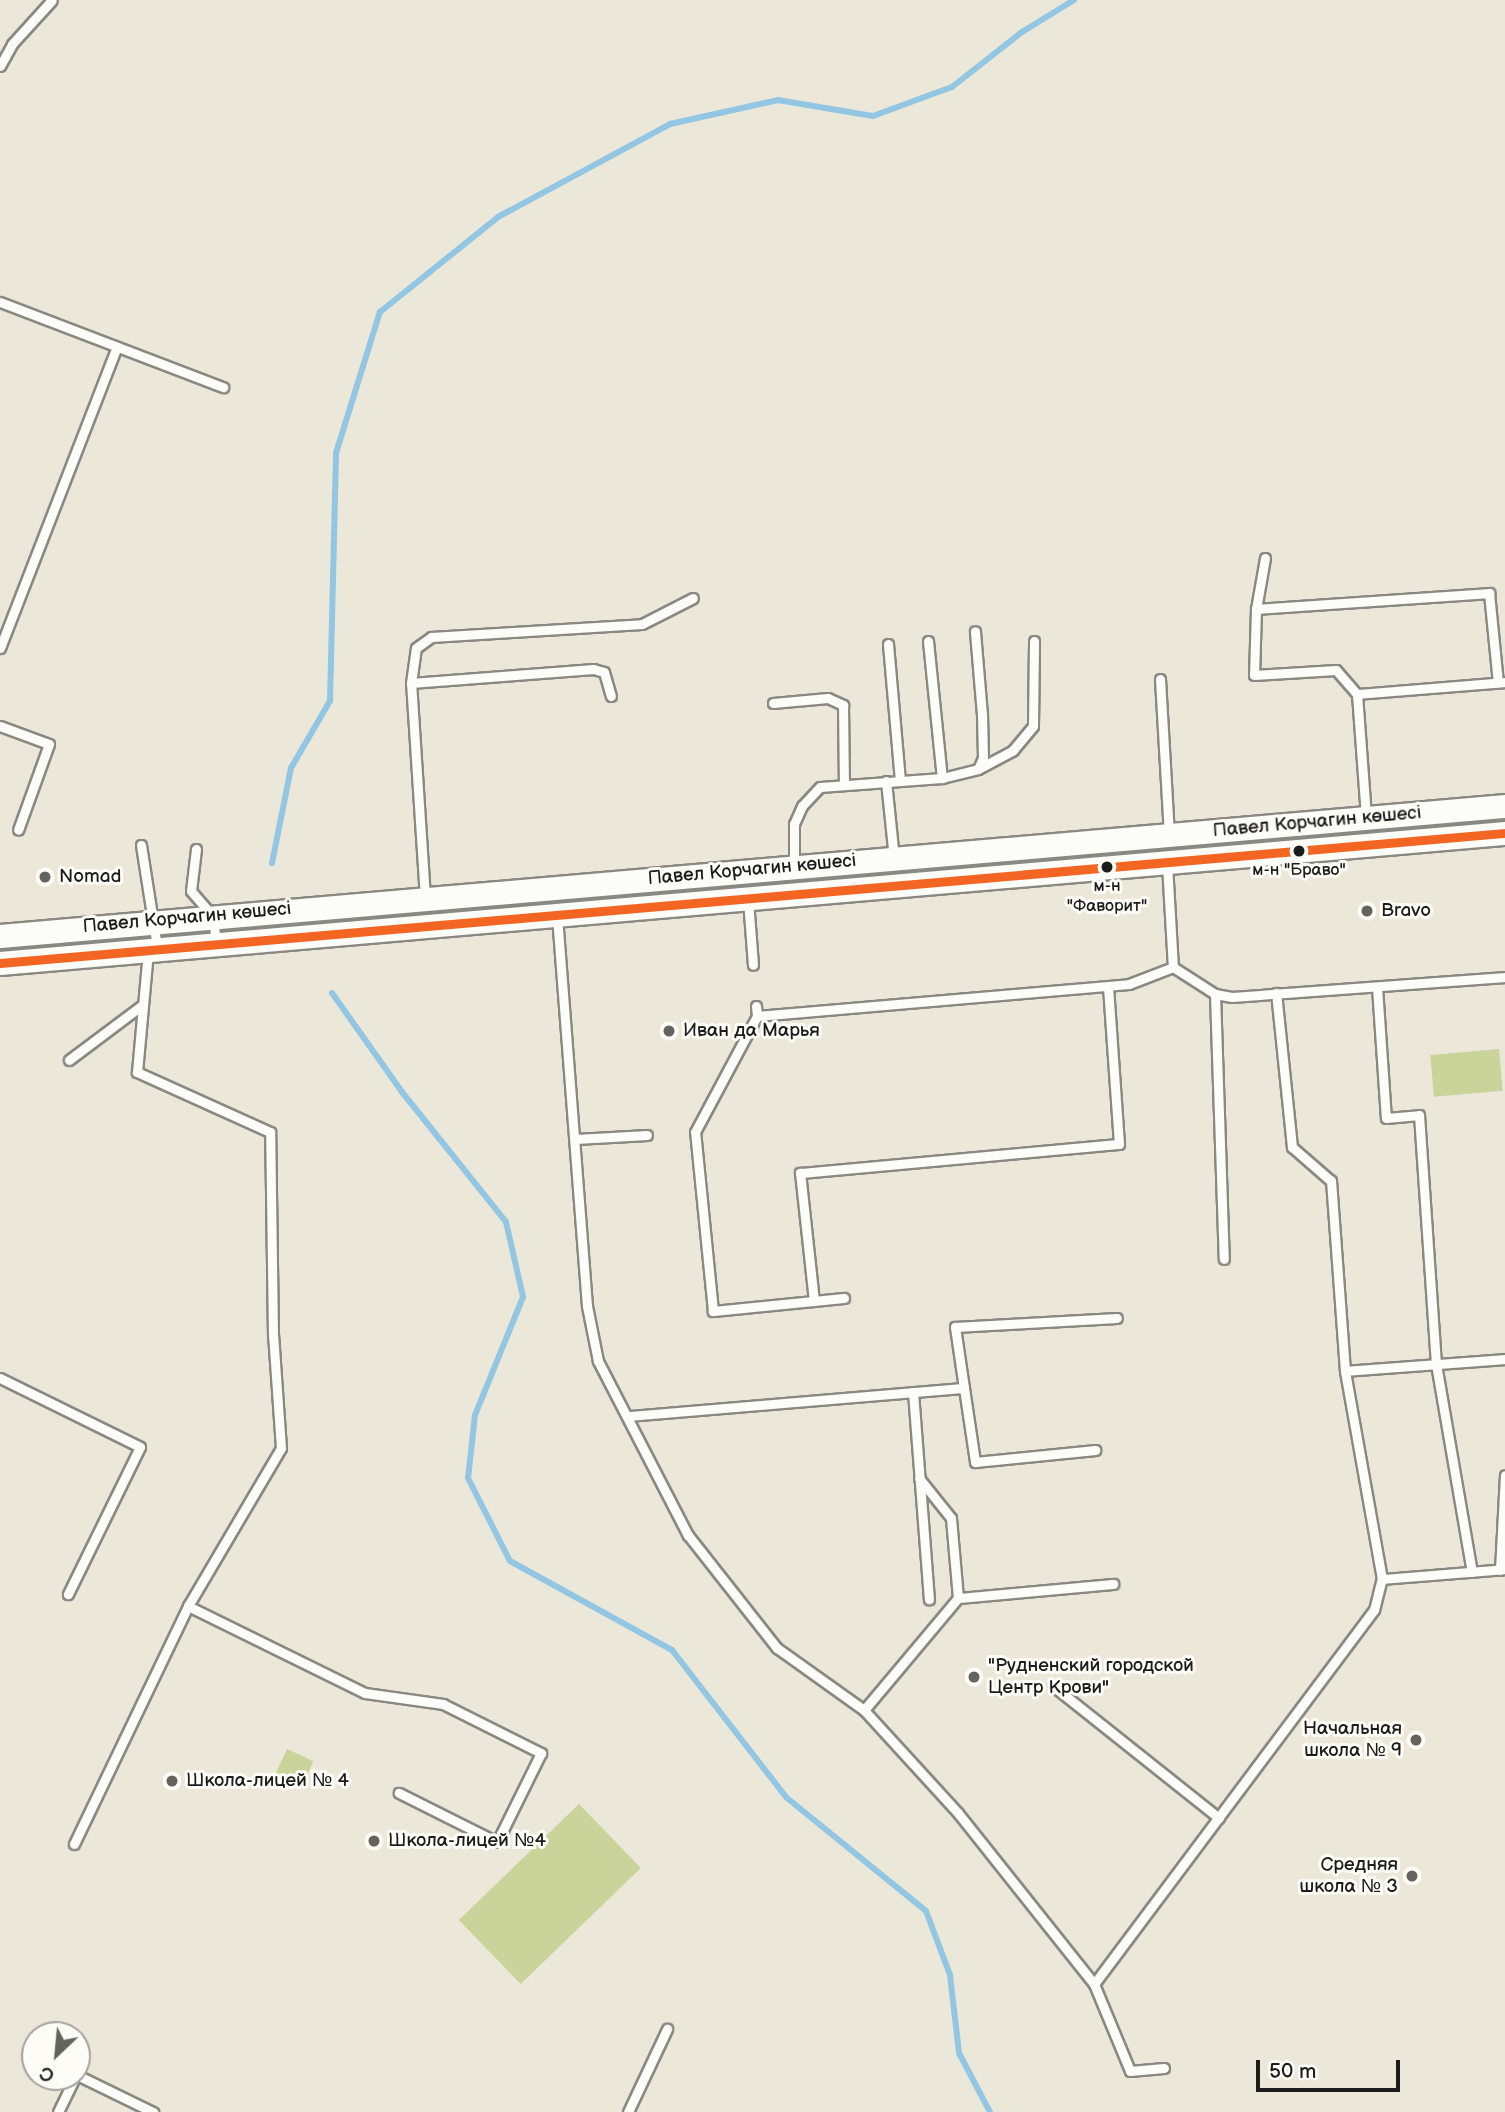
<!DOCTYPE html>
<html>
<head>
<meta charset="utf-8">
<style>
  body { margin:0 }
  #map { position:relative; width:1505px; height:2112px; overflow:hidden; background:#ebe8da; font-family:"Balsamiq Sans",sans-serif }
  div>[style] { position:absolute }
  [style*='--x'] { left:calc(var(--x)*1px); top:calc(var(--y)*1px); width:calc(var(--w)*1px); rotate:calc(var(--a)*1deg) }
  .green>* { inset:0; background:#c9d39a; transform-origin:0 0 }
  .stream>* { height:6px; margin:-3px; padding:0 3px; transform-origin:3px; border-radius:3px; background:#92c6e2 }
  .roads { filter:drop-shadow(2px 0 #8a8881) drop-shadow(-2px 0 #8a8881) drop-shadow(0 2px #8a8881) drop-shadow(0 -2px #8a8881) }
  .service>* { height:9px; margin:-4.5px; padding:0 4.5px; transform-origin:4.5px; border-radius:4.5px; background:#fcfcf9 }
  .tertiary>* { height:23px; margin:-11.5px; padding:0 11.5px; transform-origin:11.5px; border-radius:11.5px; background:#fcfcf9 }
  .bus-1>* { height:9px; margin:-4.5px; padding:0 4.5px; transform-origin:4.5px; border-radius:4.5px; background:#f26522 }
  .dots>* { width:19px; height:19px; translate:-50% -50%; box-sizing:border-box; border:4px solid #fdfcf7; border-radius:50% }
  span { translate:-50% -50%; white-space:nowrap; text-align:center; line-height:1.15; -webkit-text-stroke:6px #fdfcf7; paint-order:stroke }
  .bus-label { font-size:17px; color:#1c1c1c }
  .street-label { font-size:19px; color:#1c1c1c }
  .poi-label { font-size:19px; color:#1c1c1c }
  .left { translate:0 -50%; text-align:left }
  .right { translate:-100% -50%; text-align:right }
  .north { position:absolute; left:21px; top:2021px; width:70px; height:70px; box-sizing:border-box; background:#fdfcf7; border:2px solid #a3a29f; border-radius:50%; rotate:206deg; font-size:19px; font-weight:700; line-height:28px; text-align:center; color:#1c1c1c }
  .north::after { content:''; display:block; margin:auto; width:24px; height:32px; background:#64635e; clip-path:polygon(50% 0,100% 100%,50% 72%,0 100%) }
  .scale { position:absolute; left:1256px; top:2060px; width:144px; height:32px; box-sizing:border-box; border:4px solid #1c1c1c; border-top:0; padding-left:9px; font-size:21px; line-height:24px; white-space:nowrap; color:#1c1c1c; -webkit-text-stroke:5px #fdfcf7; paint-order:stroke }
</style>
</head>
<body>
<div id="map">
  <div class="green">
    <i style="left:1499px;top:1049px;width:42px;height:69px;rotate:85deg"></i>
    <i style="left:287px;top:1749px;width:29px;height:27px;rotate:25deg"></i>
    <i style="left:579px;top:1804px;width:89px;height:167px;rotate:46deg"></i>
  </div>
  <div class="stream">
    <i style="--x:272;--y:863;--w:97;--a:-78.7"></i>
    <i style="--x:291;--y:768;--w:78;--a:-59.8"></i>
    <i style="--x:330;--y:701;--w:248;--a:-88.6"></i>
    <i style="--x:336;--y:453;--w:148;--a:-72.7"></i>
    <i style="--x:380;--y:312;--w:151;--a:-38.8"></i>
    <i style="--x:498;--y:217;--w:196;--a:-28.4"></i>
    <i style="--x:670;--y:124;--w:111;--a:-12.5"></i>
    <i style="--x:778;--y:100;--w:96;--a:9.6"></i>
    <i style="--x:873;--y:116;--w:84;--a:-20.2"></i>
    <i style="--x:952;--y:87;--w:89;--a:-38.2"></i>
    <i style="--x:1022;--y:32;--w:61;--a:-31.6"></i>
    <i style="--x:332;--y:993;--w:121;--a:54.7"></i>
    <i style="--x:402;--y:1092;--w:166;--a:51.3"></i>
    <i style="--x:506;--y:1222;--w:77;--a:77.2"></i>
    <i style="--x:523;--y:1297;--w:127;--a:112.1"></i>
    <i style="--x:475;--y:1415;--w:63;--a:96.3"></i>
    <i style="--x:468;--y:1478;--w:93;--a:63.2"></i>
    <i style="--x:510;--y:1561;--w:185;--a:28.8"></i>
    <i style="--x:672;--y:1650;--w:187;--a:52.2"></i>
    <i style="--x:787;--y:1798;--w:179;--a:39.1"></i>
    <i style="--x:926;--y:1911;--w:68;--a:69.4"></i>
    <i style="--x:950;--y:1975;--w:79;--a:83.4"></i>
    <i style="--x:959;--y:2053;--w:67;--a:62.3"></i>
  </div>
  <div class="roads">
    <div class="service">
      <i style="--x:0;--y:66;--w:25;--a:-61"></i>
      <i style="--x:12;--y:44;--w:59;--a:-47.7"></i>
      <i style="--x:0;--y:302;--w:239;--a:20.9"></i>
      <i style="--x:1265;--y:558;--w:52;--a:100"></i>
      <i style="--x:1256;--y:609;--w:66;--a:91.7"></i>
      <i style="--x:1254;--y:675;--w:82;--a:-3.5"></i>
      <i style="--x:1336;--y:670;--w:32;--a:49"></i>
      <i style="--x:1357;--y:694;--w:148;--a:-4.6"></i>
      <i style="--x:1256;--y:609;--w:234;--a:-3.9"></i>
      <i style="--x:1489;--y:593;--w:90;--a:84.3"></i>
      <i style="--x:928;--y:641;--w:138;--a:84.2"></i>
      <i style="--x:888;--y:644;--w:137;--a:85"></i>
      <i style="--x:0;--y:648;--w:323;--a:-68.8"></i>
      <i style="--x:1160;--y:679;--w:154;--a:86.7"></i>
      <i style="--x:411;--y:683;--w:183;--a:-4.4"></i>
      <i style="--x:593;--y:669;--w:11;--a:15"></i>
      <i style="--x:604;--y:672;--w:25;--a:74"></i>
      <i style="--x:1357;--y:694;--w:124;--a:85.8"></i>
      <i style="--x:773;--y:703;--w:55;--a:-5.2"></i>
      <i style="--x:828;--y:698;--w:17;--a:25"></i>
      <i style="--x:843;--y:705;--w:77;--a:89.3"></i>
      <i style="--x:0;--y:726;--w:52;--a:20.2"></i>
      <i style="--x:49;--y:744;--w:91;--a:109.8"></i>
      <i style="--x:978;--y:769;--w:40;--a:-28"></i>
      <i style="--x:1013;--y:750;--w:31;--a:-50"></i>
      <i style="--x:1033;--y:726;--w:85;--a:-89.3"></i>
      <i style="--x:886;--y:781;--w:77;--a:84.1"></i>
      <i style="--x:141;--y:845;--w:103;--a:81.1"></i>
      <i style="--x:196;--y:849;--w:42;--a:96.8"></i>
      <i style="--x:191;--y:891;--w:33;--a:49"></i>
      <i style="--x:213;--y:916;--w:27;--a:84"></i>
      <i style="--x:1167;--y:864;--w:103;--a:86.7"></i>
      <i style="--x:794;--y:865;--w:41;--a:-90"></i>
      <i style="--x:794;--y:824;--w:20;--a:-66"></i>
      <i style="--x:802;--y:806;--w:26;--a:-47"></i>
      <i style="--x:820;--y:787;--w:122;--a:-4.2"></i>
      <i style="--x:942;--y:778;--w:37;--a:-14"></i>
      <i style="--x:978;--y:769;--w:12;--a:-66"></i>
      <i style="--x:983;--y:758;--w:43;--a:-91.3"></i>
      <i style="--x:982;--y:715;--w:84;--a:-94.8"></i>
      <i style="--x:425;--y:898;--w:215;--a:-93.7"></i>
      <i style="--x:411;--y:683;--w:35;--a:-82"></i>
      <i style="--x:416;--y:648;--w:19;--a:-36"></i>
      <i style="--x:431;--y:637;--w:211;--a:-3.5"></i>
      <i style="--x:642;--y:624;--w:57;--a:-27"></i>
      <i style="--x:748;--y:900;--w:65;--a:85.6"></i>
      <i style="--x:557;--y:916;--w:391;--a:85.6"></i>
      <i style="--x:587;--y:1306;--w:56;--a:78.7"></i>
      <i style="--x:598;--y:1361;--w:196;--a:62.7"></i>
      <i style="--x:688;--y:1535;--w:144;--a:51.8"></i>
      <i style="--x:777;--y:1648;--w:107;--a:35.5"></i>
      <i style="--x:864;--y:1710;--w:139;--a:47.6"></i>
      <i style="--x:958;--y:1813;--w:218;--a:51.5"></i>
      <i style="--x:1094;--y:1984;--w:94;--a:67.5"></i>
      <i style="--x:1130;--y:2071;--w:34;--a:-5"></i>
      <i style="--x:1377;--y:987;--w:131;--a:86.1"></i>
      <i style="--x:1386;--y:1118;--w:33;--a:-5"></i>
      <i style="--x:1419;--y:1115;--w:250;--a:86.1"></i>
      <i style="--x:1436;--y:1364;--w:211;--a:80.2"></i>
      <i style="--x:1215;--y:994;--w:265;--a:88.1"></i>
      <i style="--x:756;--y:1006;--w:10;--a:84"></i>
      <i style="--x:69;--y:1060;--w:90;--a:-36.9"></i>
      <i style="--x:576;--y:1139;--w:71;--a:-3.2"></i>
      <i style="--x:844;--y:1298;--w:132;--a:174.3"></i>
      <i style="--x:713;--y:1311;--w:180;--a:-95.7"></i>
      <i style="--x:695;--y:1132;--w:132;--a:-61.9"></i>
      <i style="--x:757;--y:1016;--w:373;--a:-4.9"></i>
      <i style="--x:1129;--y:984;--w:47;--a:-21.1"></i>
      <i style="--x:1173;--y:967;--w:50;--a:32.7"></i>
      <i style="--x:1215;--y:994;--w:17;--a:10"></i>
      <i style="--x:1232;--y:997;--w:274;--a:-4.2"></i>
      <i style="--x:814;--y:1301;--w:129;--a:-96.2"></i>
      <i style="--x:800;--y:1173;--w:320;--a:-5.2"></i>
      <i style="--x:1119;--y:1144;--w:158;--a:-94"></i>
      <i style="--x:1345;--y:1371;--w:160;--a:-4.3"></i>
      <i style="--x:0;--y:1378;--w:156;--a:26.2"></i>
      <i style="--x:140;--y:1447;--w:164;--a:116.1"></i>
      <i style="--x:964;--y:1388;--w:62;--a:-98.4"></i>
      <i style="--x:955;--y:1327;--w:162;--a:-3.2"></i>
      <i style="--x:913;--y:1392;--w:208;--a:85.6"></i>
      <i style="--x:629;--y:1416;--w:336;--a:-4.8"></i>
      <i style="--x:964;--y:1388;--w:75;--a:81.5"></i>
      <i style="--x:975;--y:1462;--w:121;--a:-5.7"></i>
      <i style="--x:1500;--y:1570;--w:95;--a:-87"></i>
      <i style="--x:1382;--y:1579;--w:123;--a:-4.6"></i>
      <i style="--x:958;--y:1598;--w:156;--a:-5.2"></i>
      <i style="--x:188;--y:1606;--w:197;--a:26.2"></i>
      <i style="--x:365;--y:1693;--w:79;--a:8"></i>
      <i style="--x:443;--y:1704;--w:110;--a:26.6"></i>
      <i style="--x:541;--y:1753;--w:99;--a:116.3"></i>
      <i style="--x:497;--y:1842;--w:110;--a:-153.4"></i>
      <i style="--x:1053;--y:1686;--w:212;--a:38.5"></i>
      <i style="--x:864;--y:1710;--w:146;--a:-50"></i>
      <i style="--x:958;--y:1598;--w:80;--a:-95"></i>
      <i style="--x:951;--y:1518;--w:51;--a:-128.7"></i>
      <i style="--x:74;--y:1844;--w:264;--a:-64.4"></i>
      <i style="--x:188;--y:1606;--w:183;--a:-59.5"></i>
      <i style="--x:281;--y:1448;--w:113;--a:-94"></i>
      <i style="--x:273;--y:1335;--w:203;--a:-90.8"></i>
      <i style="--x:270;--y:1132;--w:146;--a:-155.7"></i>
      <i style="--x:137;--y:1072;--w:121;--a:-84.8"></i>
      <i style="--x:1094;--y:1984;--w:467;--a:-53.2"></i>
      <i style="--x:1374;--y:1610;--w:32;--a:-76"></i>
      <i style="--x:1382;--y:1579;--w:211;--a:-100.1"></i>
      <i style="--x:1345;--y:1371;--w:191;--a:-94.2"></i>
      <i style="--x:1331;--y:1181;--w:52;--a:-138.9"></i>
      <i style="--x:1292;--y:1147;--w:155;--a:-95.9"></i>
      <i style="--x:77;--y:2075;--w:85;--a:26"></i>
      <i style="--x:58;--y:2112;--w:39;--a:-64"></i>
      <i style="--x:628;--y:2112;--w:92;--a:-64.8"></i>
    </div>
    <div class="tertiary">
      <i style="--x:0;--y:936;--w:1511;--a:-4.94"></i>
      <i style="--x:0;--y:963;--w:1511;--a:-4.94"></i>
    </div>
  </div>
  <div class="bus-1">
    <i style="--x:0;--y:963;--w:1511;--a:-4.94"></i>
  </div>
  <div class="dots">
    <i style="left:1299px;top:851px;background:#1c1c1c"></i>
    <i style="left:1107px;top:867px;background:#1c1c1c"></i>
    <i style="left:45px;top:877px;background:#64635e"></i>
    <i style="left:1367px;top:911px;background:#64635e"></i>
    <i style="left:669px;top:1031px;background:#64635e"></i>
    <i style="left:974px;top:1677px;background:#64635e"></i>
    <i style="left:1416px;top:1740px;background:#64635e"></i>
    <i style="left:172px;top:1781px;background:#64635e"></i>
    <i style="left:374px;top:1841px;background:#64635e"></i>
    <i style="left:1412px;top:1876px;background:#64635e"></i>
  </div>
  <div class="bus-label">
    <span style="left:1299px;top:871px">м-н "Браво"</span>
    <span style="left:1107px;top:897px">м-н<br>"Фаворит"</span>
  </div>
  <div class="street-label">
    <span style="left:1317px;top:822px;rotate:-5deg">Павел Корчагин көшесі</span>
    <span style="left:752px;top:870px;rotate:-5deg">Павел Корчагин көшесі</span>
    <span style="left:187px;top:918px;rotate:-5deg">Павел Корчагин көшесі</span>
  </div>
  <div class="poi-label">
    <span class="left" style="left:59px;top:877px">Nomad</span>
    <span class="left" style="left:1381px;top:911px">Bravo</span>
    <span class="left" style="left:683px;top:1031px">Иван да Марья</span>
    <span class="left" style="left:988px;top:1677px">"Рудненский городской<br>Центр Крови"</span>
    <span class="right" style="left:1402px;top:1740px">Начальная<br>школа № 9</span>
    <span class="left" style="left:186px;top:1781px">Школа-лицей № 4</span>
    <span class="left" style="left:388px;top:1841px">Школа-лицей №4</span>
    <span class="right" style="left:1398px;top:1876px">Средняя<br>школа № 3</span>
  </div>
  <div class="north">С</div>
  <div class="scale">50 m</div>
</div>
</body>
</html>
